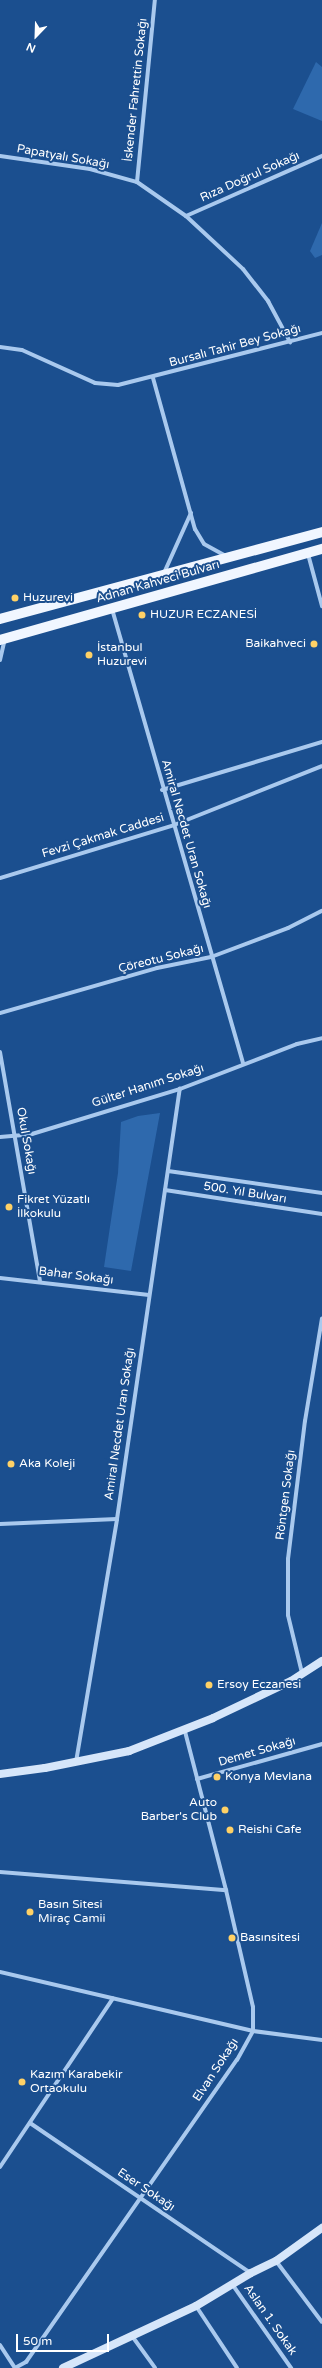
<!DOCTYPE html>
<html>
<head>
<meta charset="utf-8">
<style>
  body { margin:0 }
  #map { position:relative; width:322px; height:2368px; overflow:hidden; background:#1b4f8f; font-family:"Varela Round",sans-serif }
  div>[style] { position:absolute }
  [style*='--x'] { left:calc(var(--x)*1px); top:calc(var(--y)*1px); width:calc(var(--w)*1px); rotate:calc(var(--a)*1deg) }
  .green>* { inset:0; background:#2e69ad }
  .minor>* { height:4px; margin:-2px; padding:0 2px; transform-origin:2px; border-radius:2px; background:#a9c9ee }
  .secondary>* { height:8px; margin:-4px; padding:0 4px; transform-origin:4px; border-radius:4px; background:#d6e6fa }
  .primary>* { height:10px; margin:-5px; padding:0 5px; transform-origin:5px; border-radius:5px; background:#f0f6ff }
  .dots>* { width:11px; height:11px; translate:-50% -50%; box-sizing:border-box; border:2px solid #1b4f8f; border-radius:50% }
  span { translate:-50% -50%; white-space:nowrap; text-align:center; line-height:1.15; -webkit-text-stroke:4px #1b4f8f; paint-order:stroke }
  .street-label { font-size:12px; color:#fff }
  .poi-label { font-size:12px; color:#fff }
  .left { translate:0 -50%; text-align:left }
  .right { translate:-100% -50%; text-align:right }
  .north { position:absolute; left:16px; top:16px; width:40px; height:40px; -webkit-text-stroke:3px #1b4f8f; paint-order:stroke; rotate:203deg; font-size:11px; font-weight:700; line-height:16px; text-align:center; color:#fff }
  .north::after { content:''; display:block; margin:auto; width:14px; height:18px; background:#fff; clip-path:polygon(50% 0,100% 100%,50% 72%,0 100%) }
  .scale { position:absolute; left:16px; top:2334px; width:93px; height:18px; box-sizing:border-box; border:2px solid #fff; border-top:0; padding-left:5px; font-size:12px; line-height:14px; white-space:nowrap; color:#fff; -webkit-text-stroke:3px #1b4f8f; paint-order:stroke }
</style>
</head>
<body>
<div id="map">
  <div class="green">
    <i style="clip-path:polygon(316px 62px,322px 67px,322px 121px,293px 109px)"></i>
    <i style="clip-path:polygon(322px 223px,322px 255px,315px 258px,310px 251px)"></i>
    <i style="clip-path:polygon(160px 1113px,131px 1271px,104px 1267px,118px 1173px,121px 1122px,138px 1116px)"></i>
  </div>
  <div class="minor">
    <i style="--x:0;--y:156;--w:91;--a:8.2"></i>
    <i style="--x:90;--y:169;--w:49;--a:15.5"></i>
    <i style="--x:137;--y:182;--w:60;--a:34.8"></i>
    <i style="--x:186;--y:216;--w:78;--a:42.9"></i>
    <i style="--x:243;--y:269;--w:41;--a:52"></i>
    <i style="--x:268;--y:301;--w:47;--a:61.8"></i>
    <i style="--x:137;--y:182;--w:183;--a:-84.4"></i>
    <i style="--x:186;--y:216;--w:149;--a:-23.8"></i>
    <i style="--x:0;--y:347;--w:22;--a:8"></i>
    <i style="--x:22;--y:350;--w:80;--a:24.3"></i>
    <i style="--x:95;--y:383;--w:23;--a:5"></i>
    <i style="--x:118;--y:385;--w:211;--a:-14.3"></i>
    <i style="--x:153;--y:378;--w:157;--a:74.5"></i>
    <i style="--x:195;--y:529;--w:17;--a:59"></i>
    <i style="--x:204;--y:544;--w:25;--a:29"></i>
    <i style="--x:308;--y:554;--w:54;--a:74.9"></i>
    <i style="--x:164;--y:573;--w:66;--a:-65.8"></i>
    <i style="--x:112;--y:609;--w:473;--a:73.9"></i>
    <i style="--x:0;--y:660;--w:22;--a:-77"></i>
    <i style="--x:162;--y:790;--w:167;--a:-16.7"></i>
    <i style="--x:0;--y:878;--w:182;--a:-16.9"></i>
    <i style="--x:174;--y:825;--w:159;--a:-21.7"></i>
    <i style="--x:0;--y:1013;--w:163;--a:-16"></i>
    <i style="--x:157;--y:968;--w:55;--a:-11.5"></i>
    <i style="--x:211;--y:957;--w:82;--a:-20.6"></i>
    <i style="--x:288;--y:928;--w:38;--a:-27"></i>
    <i style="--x:0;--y:1052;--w:232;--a:80.1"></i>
    <i style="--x:0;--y:1137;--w:32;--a:-5"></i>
    <i style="--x:32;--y:1134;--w:155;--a:-16.9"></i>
    <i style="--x:180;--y:1089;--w:125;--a:-21"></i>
    <i style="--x:297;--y:1044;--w:26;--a:-13"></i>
    <i style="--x:168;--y:1171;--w:156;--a:8.1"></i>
    <i style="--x:165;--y:1190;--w:159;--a:8.7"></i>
    <i style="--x:0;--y:1278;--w:150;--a:6.5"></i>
    <i style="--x:0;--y:1524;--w:117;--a:-2.4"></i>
    <i style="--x:302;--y:1673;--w:60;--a:-103.6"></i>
    <i style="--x:288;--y:1615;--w:56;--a:-90"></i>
    <i style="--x:288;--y:1559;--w:139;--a:-83"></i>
    <i style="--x:305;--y:1421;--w:104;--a:-80.6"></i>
    <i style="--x:76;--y:1762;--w:246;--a:-80.4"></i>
    <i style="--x:117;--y:1519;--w:435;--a:-81.7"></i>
    <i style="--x:197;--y:1779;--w:130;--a:-15.6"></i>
    <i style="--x:0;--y:1872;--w:227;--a:4.6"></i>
    <i style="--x:0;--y:1972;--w:260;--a:13.1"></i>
    <i style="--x:253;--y:2031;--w:70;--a:7.4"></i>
    <i style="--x:30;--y:2123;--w:267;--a:34.2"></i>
    <i style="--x:0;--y:2167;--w:203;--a:-56.2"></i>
    <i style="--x:276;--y:2261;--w:76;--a:53"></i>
    <i style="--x:232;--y:2284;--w:103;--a:54.9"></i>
    <i style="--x:196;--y:2306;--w:74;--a:56.5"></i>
    <i style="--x:132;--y:2336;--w:39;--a:54"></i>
    <i style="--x:0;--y:2345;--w:27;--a:57"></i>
    <i style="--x:15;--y:2368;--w:13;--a:-29"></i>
    <i style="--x:26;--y:2362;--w:368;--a:-55.1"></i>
    <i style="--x:237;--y:2060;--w:33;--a:-61"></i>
    <i style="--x:253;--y:2031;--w:24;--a:-90"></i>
    <i style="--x:253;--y:2007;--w:120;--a:-103"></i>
    <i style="--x:226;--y:1890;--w:164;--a:-104.5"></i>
  </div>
  <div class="secondary">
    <i style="--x:0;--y:1774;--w:45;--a:-7.6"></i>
    <i style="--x:45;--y:1768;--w:86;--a:-11.4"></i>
    <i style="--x:129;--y:1751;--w:90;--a:-21.4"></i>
    <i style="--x:213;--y:1718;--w:86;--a:-25.4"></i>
    <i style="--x:291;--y:1681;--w:37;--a:-33"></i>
    <i style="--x:63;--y:2368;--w:147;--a:-25"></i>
    <i style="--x:196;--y:2306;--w:64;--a:-31"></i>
    <i style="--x:251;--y:2273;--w:28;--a:-26"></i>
    <i style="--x:276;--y:2261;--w:57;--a:-35.7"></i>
  </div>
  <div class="primary">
    <i style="--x:0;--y:619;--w:334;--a:-15.1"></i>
    <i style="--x:0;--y:640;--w:335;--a:-15.8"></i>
  </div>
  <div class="dots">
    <i style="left:15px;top:598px;background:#ffd166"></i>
    <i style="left:142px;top:615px;background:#ffd166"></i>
    <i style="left:314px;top:644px;background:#ffd166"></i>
    <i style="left:89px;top:655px;background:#ffd166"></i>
    <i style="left:9px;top:1207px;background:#ffd166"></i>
    <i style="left:11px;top:1464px;background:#ffd166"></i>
    <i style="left:209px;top:1685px;background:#ffd166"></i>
    <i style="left:217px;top:1777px;background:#ffd166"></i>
    <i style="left:225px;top:1810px;background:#ffd166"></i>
    <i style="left:230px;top:1830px;background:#ffd166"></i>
    <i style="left:30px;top:1912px;background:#ffd166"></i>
    <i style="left:232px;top:1938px;background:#ffd166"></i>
    <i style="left:22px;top:2082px;background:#ffd166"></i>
  </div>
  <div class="street-label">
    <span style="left:136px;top:90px;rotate:-84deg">İskender Fahrettin Sokağı</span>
    <span style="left:63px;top:157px;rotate:10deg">Papatyalı Sokağı</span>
    <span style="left:250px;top:177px;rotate:-24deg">Rıza Doğrul Sokağı</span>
    <span style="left:235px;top:346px;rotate:-15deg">Bursalı Tahir Bey Sokağı</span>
    <span style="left:158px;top:582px;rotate:-16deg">Adnan Kahveci Bulvarı</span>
    <span style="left:186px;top:834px;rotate:74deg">Amiral Necdet Uran Sokağı</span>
    <span style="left:103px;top:836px;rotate:-17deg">Fevzi Çakmak Caddesi</span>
    <span style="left:161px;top:959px;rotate:-14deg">Çöreotu Sokağı</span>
    <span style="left:148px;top:1086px;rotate:-18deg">Gülter Hanım Sokağı</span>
    <span style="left:26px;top:1141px;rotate:80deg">Okul Sokağı</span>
    <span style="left:245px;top:1193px;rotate:9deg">500. Yıl Bulvarı</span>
    <span style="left:76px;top:1276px;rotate:7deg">Bahar Sokağı</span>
    <span style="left:120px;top:1424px;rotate:-82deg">Amiral Necdet Uran Sokağı</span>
    <span style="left:286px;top:1495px;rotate:-83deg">Röntgen Sokağı</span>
    <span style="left:257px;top:1752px;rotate:-16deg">Demet Sokağı</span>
    <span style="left:216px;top:2070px;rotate:-57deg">Elvan Sokağı</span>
    <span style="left:146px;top:2190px;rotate:34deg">Eser Sokağı</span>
    <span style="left:270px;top:2320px;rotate:55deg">Aslan 1. Sokak</span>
  </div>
  <div class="poi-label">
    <span class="left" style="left:23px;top:598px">Huzurevi</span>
    <span class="left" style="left:150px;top:615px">HUZUR ECZANESİ</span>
    <span class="right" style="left:306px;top:644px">Baikahveci</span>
    <span class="left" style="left:97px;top:655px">İstanbul<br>Huzurevi</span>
    <span class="left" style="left:17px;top:1207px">Fikret Yüzatlı<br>İlkokulu</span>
    <span class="left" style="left:19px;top:1464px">Aka Koleji</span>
    <span class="left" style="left:217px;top:1685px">Ersoy Eczanesi</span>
    <span class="left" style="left:225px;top:1777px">Konya Mevlana</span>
    <span class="right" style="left:217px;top:1810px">Auto<br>Barber's Club</span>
    <span class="left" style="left:238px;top:1830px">Reishi Cafe</span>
    <span class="left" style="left:38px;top:1912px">Basın Sitesi<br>Miraç Camii</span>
    <span class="left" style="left:240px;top:1938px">Basınsitesi</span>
    <span class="left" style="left:30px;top:2082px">Kazım Karabekir<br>Ortaokulu</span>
  </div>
  <div class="north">N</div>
  <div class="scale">50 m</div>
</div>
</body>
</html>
